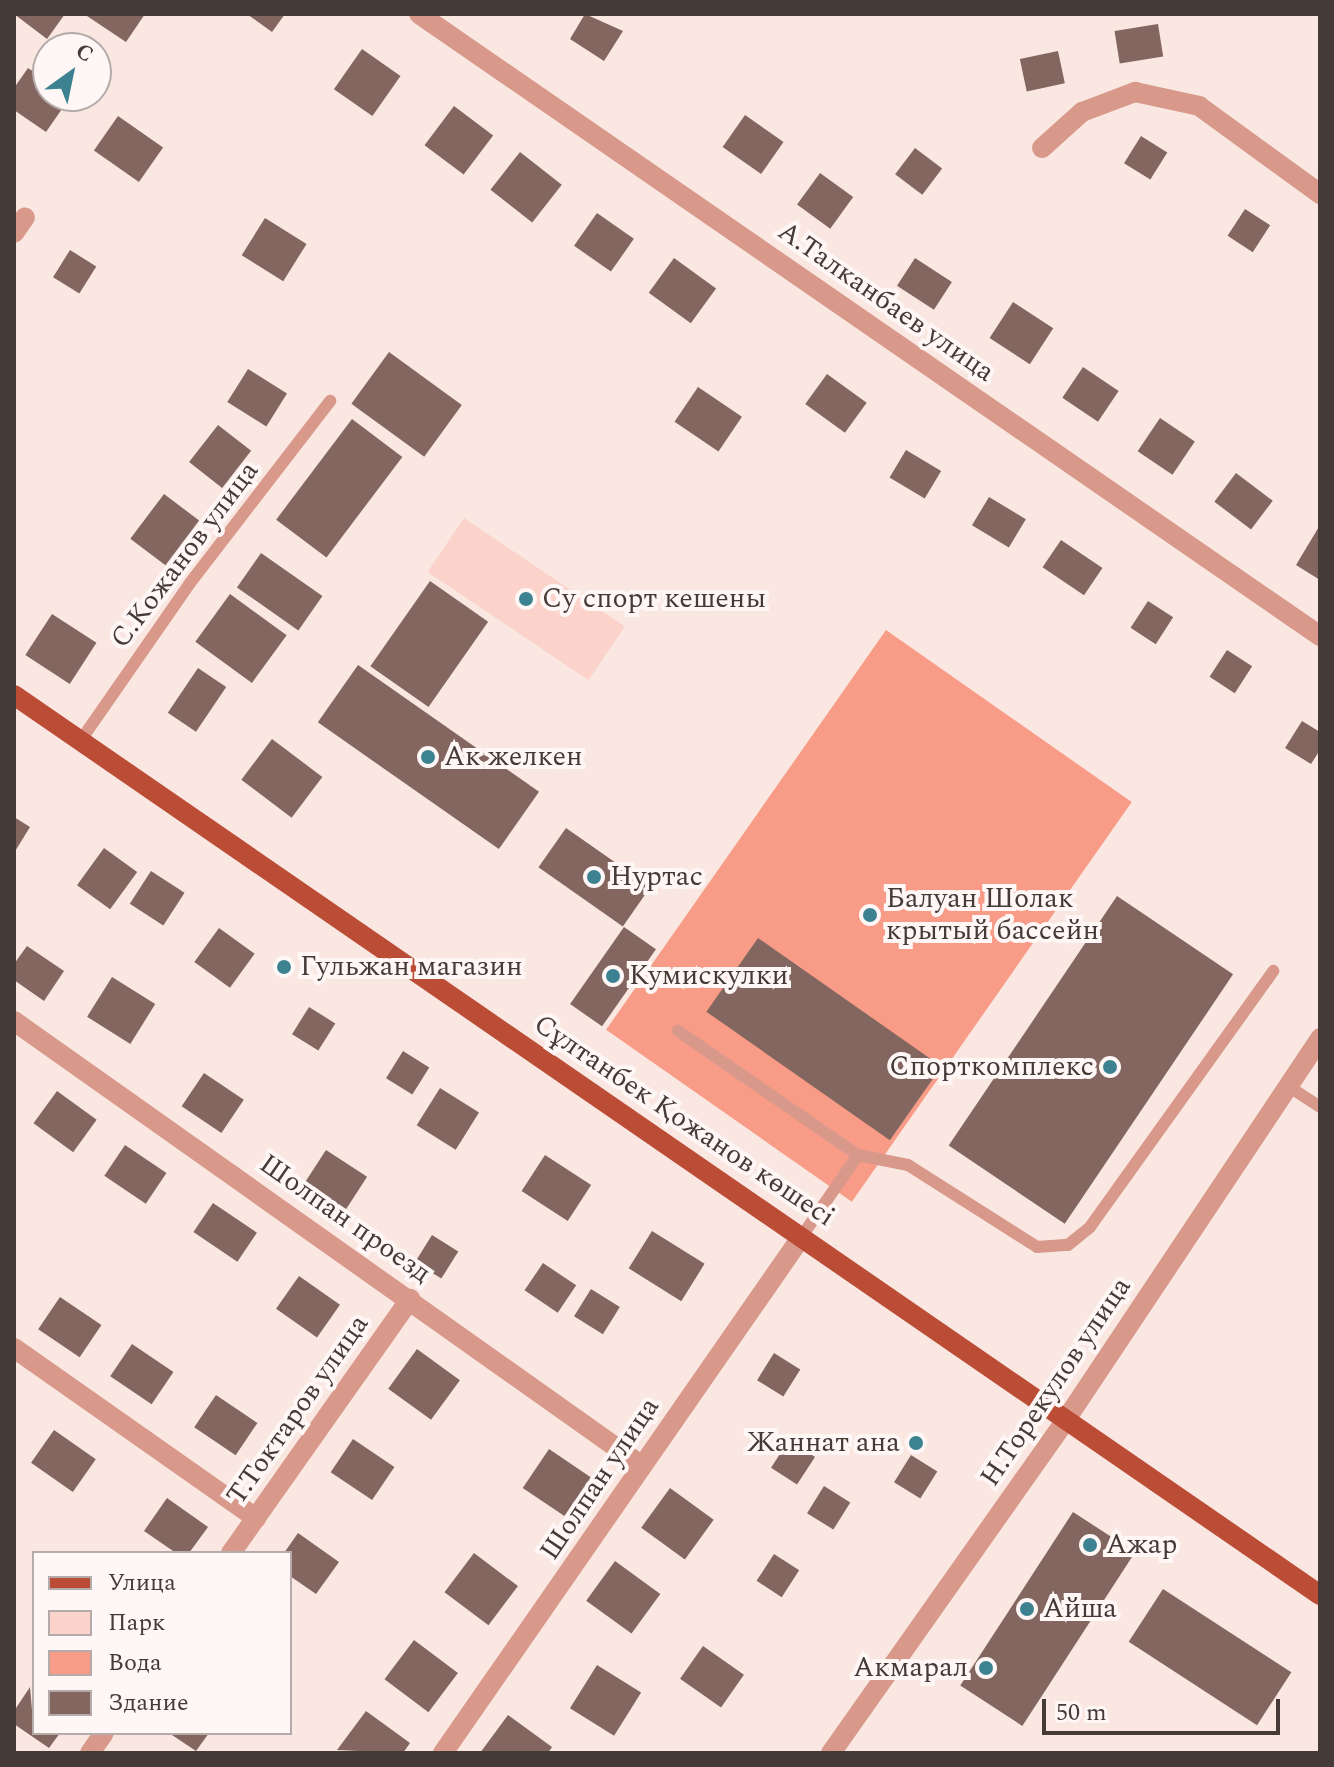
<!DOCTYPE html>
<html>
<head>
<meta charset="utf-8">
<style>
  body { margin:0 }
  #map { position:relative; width:1334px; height:1767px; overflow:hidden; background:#fae7e2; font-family:Spectral,serif }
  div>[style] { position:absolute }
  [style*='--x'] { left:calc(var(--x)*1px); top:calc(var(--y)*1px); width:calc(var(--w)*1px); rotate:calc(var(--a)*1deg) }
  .green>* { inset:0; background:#fcd3ca; transform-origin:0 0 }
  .water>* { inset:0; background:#f89c87; transform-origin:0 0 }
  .building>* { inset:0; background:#82665f; transform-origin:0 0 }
  .service>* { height:12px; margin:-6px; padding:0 6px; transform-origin:6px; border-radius:6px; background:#d8998b }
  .minor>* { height:20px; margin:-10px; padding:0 10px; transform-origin:10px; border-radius:10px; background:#d8998b }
  .primary>* { height:20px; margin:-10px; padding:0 10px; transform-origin:10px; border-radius:10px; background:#bb4c36 }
  .dots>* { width:22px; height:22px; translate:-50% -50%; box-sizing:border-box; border:4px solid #fef7f6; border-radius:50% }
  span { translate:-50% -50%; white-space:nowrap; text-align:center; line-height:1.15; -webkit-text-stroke:8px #fef7f6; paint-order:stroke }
  .street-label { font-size:28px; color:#463a37 }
  .poi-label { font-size:28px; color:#463a37 }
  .left { translate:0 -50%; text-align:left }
  .right { translate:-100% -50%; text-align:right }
  .frame { position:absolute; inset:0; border:16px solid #463a37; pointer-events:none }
  .legend { position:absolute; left:32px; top:1551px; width:260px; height:184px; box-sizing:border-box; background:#fef7f6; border:2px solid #b4abaa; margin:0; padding:10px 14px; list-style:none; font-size:24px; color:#463a37 }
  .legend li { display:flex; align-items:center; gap:16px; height:40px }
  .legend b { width:40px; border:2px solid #b4abaa }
  .north { position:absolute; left:32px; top:32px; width:80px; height:80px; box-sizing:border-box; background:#fef7f6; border:2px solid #b4abaa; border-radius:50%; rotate:33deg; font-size:22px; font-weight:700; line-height:32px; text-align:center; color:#463a37 }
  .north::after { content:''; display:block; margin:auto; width:28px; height:36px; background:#3d8290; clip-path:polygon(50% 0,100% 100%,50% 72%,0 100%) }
  .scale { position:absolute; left:1042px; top:1699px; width:238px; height:36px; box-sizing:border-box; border:4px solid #463a37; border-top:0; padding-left:10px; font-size:24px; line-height:28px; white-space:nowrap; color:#463a37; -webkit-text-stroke:6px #fef7f6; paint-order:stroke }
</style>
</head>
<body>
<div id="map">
  <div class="green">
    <i style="left:464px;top:518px;width:194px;height:65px;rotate:34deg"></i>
  </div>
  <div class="water">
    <i style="left:886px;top:630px;width:300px;height:488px;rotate:35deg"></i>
  </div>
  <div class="building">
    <i style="clip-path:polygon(14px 14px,65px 14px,47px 39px)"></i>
    <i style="clip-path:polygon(84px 14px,145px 14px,126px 42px)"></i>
    <i style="clip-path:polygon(247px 14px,285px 14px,272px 32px)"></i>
    <i style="clip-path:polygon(585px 14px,623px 31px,604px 61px,570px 39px)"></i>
    <i style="left:1158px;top:24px;width:33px;height:44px;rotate:81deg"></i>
    <i style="left:362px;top:49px;width:47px;height:49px;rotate:35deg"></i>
    <i style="left:1058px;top:51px;width:33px;height:39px;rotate:78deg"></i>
    <i style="clip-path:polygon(28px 68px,48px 81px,48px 96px,71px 96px,46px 132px,14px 110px,14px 88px)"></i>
    <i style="left:454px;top:106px;width:49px;height:49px;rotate:37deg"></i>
    <i style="left:745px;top:115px;width:47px;height:39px;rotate:35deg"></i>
    <i style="left:118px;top:116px;width:55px;height:42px;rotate:35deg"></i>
    <i style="left:1141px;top:136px;width:31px;height:32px;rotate:32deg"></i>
    <i style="left:915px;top:148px;width:34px;height:33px;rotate:37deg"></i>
    <i style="left:520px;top:152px;width:53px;height:48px;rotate:38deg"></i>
    <i style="left:820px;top:173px;width:41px;height:39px;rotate:36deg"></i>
    <i style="left:1245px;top:209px;width:30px;height:32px;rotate:33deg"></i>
    <i style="left:597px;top:213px;width:45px;height:40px;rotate:35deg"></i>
    <i style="left:265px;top:218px;width:49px;height:44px;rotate:32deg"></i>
    <i style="left:70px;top:250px;width:31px;height:32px;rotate:32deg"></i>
    <i style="left:674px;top:258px;width:52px;height:43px;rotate:36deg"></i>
    <i style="left:915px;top:258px;width:44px;height:33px;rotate:33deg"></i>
    <i style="left:1013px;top:302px;width:48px;height:43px;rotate:33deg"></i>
    <i style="left:389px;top:352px;width:90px;height:64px;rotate:36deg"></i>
    <i style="left:1083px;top:367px;width:43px;height:37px;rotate:34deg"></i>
    <i style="left:248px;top:369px;width:46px;height:39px;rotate:32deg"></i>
    <i style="left:827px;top:374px;width:49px;height:37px;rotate:36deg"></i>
    <i style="left:698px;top:387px;width:53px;height:42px;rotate:34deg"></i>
    <i style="left:1160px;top:418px;width:42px;height:40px;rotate:34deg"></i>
    <i style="left:352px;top:419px;width:63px;height:126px;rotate:37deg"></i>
    <i style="left:218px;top:425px;width:42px;height:47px;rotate:38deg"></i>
    <i style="left:906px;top:450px;width:41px;height:32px;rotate:31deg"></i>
    <i style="left:1236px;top:473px;width:46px;height:36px;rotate:37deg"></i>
    <i style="left:164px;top:494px;width:44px;height:56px;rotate:37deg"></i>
    <i style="left:989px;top:497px;width:43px;height:33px;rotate:31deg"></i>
    <i style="clip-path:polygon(1320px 525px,1320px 580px,1296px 565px)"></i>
    <i style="left:1061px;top:540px;width:50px;height:33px;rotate:34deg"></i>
    <i style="left:261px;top:553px;width:75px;height:42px;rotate:35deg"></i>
    <i style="left:430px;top:581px;width:71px;height:104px;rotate:35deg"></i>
    <i style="left:230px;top:594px;width:70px;height:59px;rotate:36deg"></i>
    <i style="left:1148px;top:601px;width:30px;height:32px;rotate:33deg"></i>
    <i style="left:52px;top:614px;width:53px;height:49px;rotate:33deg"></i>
    <i style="left:1227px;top:650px;width:30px;height:32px;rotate:33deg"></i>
    <i style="left:358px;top:665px;width:221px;height:70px;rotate:35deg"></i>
    <i style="left:198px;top:668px;width:34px;height:54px;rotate:34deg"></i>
    <i style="clip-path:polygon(1302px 721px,1320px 732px,1320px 750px,1311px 764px,1285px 748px)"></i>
    <i style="left:272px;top:739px;width:63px;height:51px;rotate:37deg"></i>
    <i style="clip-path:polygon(14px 817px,30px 827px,14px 853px)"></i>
    <i style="left:566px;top:828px;width:103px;height:48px;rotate:35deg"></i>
    <i style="left:104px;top:848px;width:41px;height:46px;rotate:36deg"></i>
    <i style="left:151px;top:871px;width:40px;height:39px;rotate:33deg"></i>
    <i style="left:1117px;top:896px;width:140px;height:301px;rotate:34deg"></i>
    <i style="left:624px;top:927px;width:39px;height:94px;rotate:35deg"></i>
    <i style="left:219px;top:928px;width:44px;height:42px;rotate:36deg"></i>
    <i style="left:758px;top:938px;width:224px;height:90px;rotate:35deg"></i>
    <i style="clip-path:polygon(27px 946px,64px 971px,44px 1001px,14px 980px,14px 964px)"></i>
    <i style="left:112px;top:977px;width:51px;height:47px;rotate:32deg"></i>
    <i style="left:309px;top:1007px;width:31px;height:32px;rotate:32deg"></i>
    <i style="left:403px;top:1051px;width:31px;height:32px;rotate:32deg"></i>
    <i style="left:204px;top:1073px;width:48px;height:40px;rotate:34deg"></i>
    <i style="left:440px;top:1088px;width:46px;height:44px;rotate:32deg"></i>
    <i style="left:57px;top:1091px;width:49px;height:40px;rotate:36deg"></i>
    <i style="left:125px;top:1145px;width:50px;height:37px;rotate:34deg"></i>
    <i style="left:326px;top:1150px;width:49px;height:45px;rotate:33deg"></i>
    <i style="left:545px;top:1155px;width:55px;height:43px;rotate:33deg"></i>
    <i style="left:213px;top:1203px;width:53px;height:35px;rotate:34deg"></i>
    <i style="left:652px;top:1231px;width:62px;height:44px;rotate:32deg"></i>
    <i style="left:432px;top:1235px;width:31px;height:32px;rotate:32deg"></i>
    <i style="left:543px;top:1263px;width:40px;height:33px;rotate:34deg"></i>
    <i style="left:299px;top:1276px;width:50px;height:40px;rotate:35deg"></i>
    <i style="left:591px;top:1289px;width:34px;height:32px;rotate:32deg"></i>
    <i style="left:60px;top:1297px;width:50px;height:39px;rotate:34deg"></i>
    <i style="left:132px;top:1344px;width:50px;height:39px;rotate:34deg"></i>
    <i style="left:417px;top:1349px;width:53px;height:49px;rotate:36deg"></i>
    <i style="left:774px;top:1353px;width:31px;height:32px;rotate:32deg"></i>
    <i style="left:216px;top:1395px;width:50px;height:39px;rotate:34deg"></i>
    <i style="left:54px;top:1430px;width:51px;height:40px;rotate:35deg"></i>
    <i style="left:353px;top:1439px;width:50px;height:40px;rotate:34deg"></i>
    <i style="left:789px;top:1440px;width:31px;height:33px;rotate:33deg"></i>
    <i style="left:549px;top:1449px;width:53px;height:47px;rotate:34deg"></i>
    <i style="left:911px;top:1455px;width:31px;height:32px;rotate:32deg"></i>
    <i style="left:824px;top:1486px;width:31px;height:32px;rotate:32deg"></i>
    <i style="left:670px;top:1488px;width:54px;height:49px;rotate:36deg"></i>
    <i style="clip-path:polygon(167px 1498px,208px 1527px,189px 1553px,176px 1553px,144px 1531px)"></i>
    <i style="left:1073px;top:1512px;width:74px;height:207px;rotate:33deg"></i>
    <i style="clip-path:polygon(298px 1533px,339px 1562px,316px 1594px,290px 1576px,290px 1553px,284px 1553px)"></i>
    <i style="left:474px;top:1553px;width:55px;height:49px;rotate:37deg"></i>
    <i style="left:774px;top:1554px;width:30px;height:32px;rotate:33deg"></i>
    <i style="left:615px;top:1561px;width:56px;height:49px;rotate:36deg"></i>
    <i style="left:1163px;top:1589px;width:153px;height:63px;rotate:33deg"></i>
    <i style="left:414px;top:1640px;width:55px;height:49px;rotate:37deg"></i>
    <i style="left:703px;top:1646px;width:50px;height:40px;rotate:35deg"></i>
    <i style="left:597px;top:1665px;width:52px;height:51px;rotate:32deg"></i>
    <i style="clip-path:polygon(30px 1687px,34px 1733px,60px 1733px,49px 1748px,14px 1724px,14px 1711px)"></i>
    <i style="clip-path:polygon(366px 1711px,410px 1743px,403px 1753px,337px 1750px)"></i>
    <i style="clip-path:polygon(508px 1715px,552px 1747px,548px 1753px,480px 1753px)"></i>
    <i style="clip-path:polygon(169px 1733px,209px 1733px,196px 1751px)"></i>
  </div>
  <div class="service">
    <i style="--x:81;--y:740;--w:191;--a:-55.2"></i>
    <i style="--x:190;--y:583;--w:230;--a:-52.4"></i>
    <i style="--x:678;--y:1031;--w:219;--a:34.6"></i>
    <i style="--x:858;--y:1155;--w:51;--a:11.3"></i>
    <i style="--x:908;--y:1165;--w:153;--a:32.4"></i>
    <i style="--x:1037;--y:1247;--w:31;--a:-4"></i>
    <i style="--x:1068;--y:1245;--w:28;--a:-39"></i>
    <i style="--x:1090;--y:1227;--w:315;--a:-54.4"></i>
    <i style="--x:1288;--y:1086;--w:38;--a:33"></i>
    <i style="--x:802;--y:1236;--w:98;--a:-55.3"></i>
  </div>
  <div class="minor">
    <i style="--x:419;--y:14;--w:1095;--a:34.62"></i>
    <i style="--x:1042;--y:148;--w:54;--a:-42"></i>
    <i style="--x:1082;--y:112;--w:57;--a:-20.7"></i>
    <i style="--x:1135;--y:92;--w:66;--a:12.3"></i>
    <i style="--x:1199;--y:106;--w:150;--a:36"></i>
    <i style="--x:14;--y:233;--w:19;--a:-55"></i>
    <i style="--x:14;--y:1021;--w:768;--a:35.3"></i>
    <i style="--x:14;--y:1348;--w:296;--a:35.1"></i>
    <i style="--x:231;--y:1553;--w:311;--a:-54.8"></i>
    <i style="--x:90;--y:1753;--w:24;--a:-55"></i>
    <i style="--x:443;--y:1753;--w:629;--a:-55.22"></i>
    <i style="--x:831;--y:1753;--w:410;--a:-54.8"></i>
    <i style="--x:1067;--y:1418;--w:457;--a:-56.3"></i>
  </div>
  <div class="primary">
    <i style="--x:14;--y:695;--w:1586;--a:34.57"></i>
  </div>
  <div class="dots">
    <i style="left:526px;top:599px;background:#3d8290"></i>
    <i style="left:428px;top:757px;background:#3d8290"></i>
    <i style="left:594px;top:877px;background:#3d8290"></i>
    <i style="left:870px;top:915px;background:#3d8290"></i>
    <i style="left:284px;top:967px;background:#3d8290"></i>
    <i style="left:613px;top:976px;background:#3d8290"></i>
    <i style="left:1110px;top:1067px;background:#3d8290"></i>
    <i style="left:916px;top:1443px;background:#3d8290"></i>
    <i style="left:1090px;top:1545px;background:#3d8290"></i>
    <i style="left:1027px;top:1609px;background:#3d8290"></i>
    <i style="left:986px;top:1668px;background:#3d8290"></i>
  </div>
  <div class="street-label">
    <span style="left:886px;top:302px;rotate:35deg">А.Талканбаев улица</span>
    <span style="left:185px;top:555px;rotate:-53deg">С.Кожанов улица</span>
    <span style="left:684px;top:1121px;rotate:34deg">Сұлтанбек Қожанов көшесі</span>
    <span style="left:345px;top:1219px;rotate:35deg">Шолпан проезд</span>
    <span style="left:1056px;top:1382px;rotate:-56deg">Н.Торекулов улица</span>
    <span style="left:298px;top:1410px;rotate:-55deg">Т.Токтаров улица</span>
    <span style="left:600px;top:1479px;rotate:-56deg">Шолпан улица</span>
  </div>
  <div class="poi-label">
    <span class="left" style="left:542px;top:599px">Су спорт кешены</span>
    <span class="left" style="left:444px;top:757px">Ак желкен</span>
    <span class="left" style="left:610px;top:877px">Нуртас</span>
    <span class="left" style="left:886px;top:915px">Балуан Шолак<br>крытый бассейн</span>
    <span class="left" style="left:300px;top:967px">Гульжан магазин</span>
    <span class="left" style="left:629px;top:976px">Кумискулки</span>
    <span class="right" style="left:1094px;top:1067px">Спорткомплекс</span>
    <span class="right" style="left:900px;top:1443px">Жаннат ана</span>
    <span class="left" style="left:1106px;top:1545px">Ажар</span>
    <span class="left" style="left:1043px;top:1609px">Айша</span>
    <span class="right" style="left:968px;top:1668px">Акмарал</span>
  </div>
  <div class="frame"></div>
  <ul class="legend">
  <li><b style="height:10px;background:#bb4c36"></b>Улица</li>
  <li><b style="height:22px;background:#fcd3ca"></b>Парк</li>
  <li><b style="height:22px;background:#f89c87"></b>Вода</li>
  <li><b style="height:22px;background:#82665f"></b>Здание</li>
  </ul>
  <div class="north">С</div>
  <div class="scale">50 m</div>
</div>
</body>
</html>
